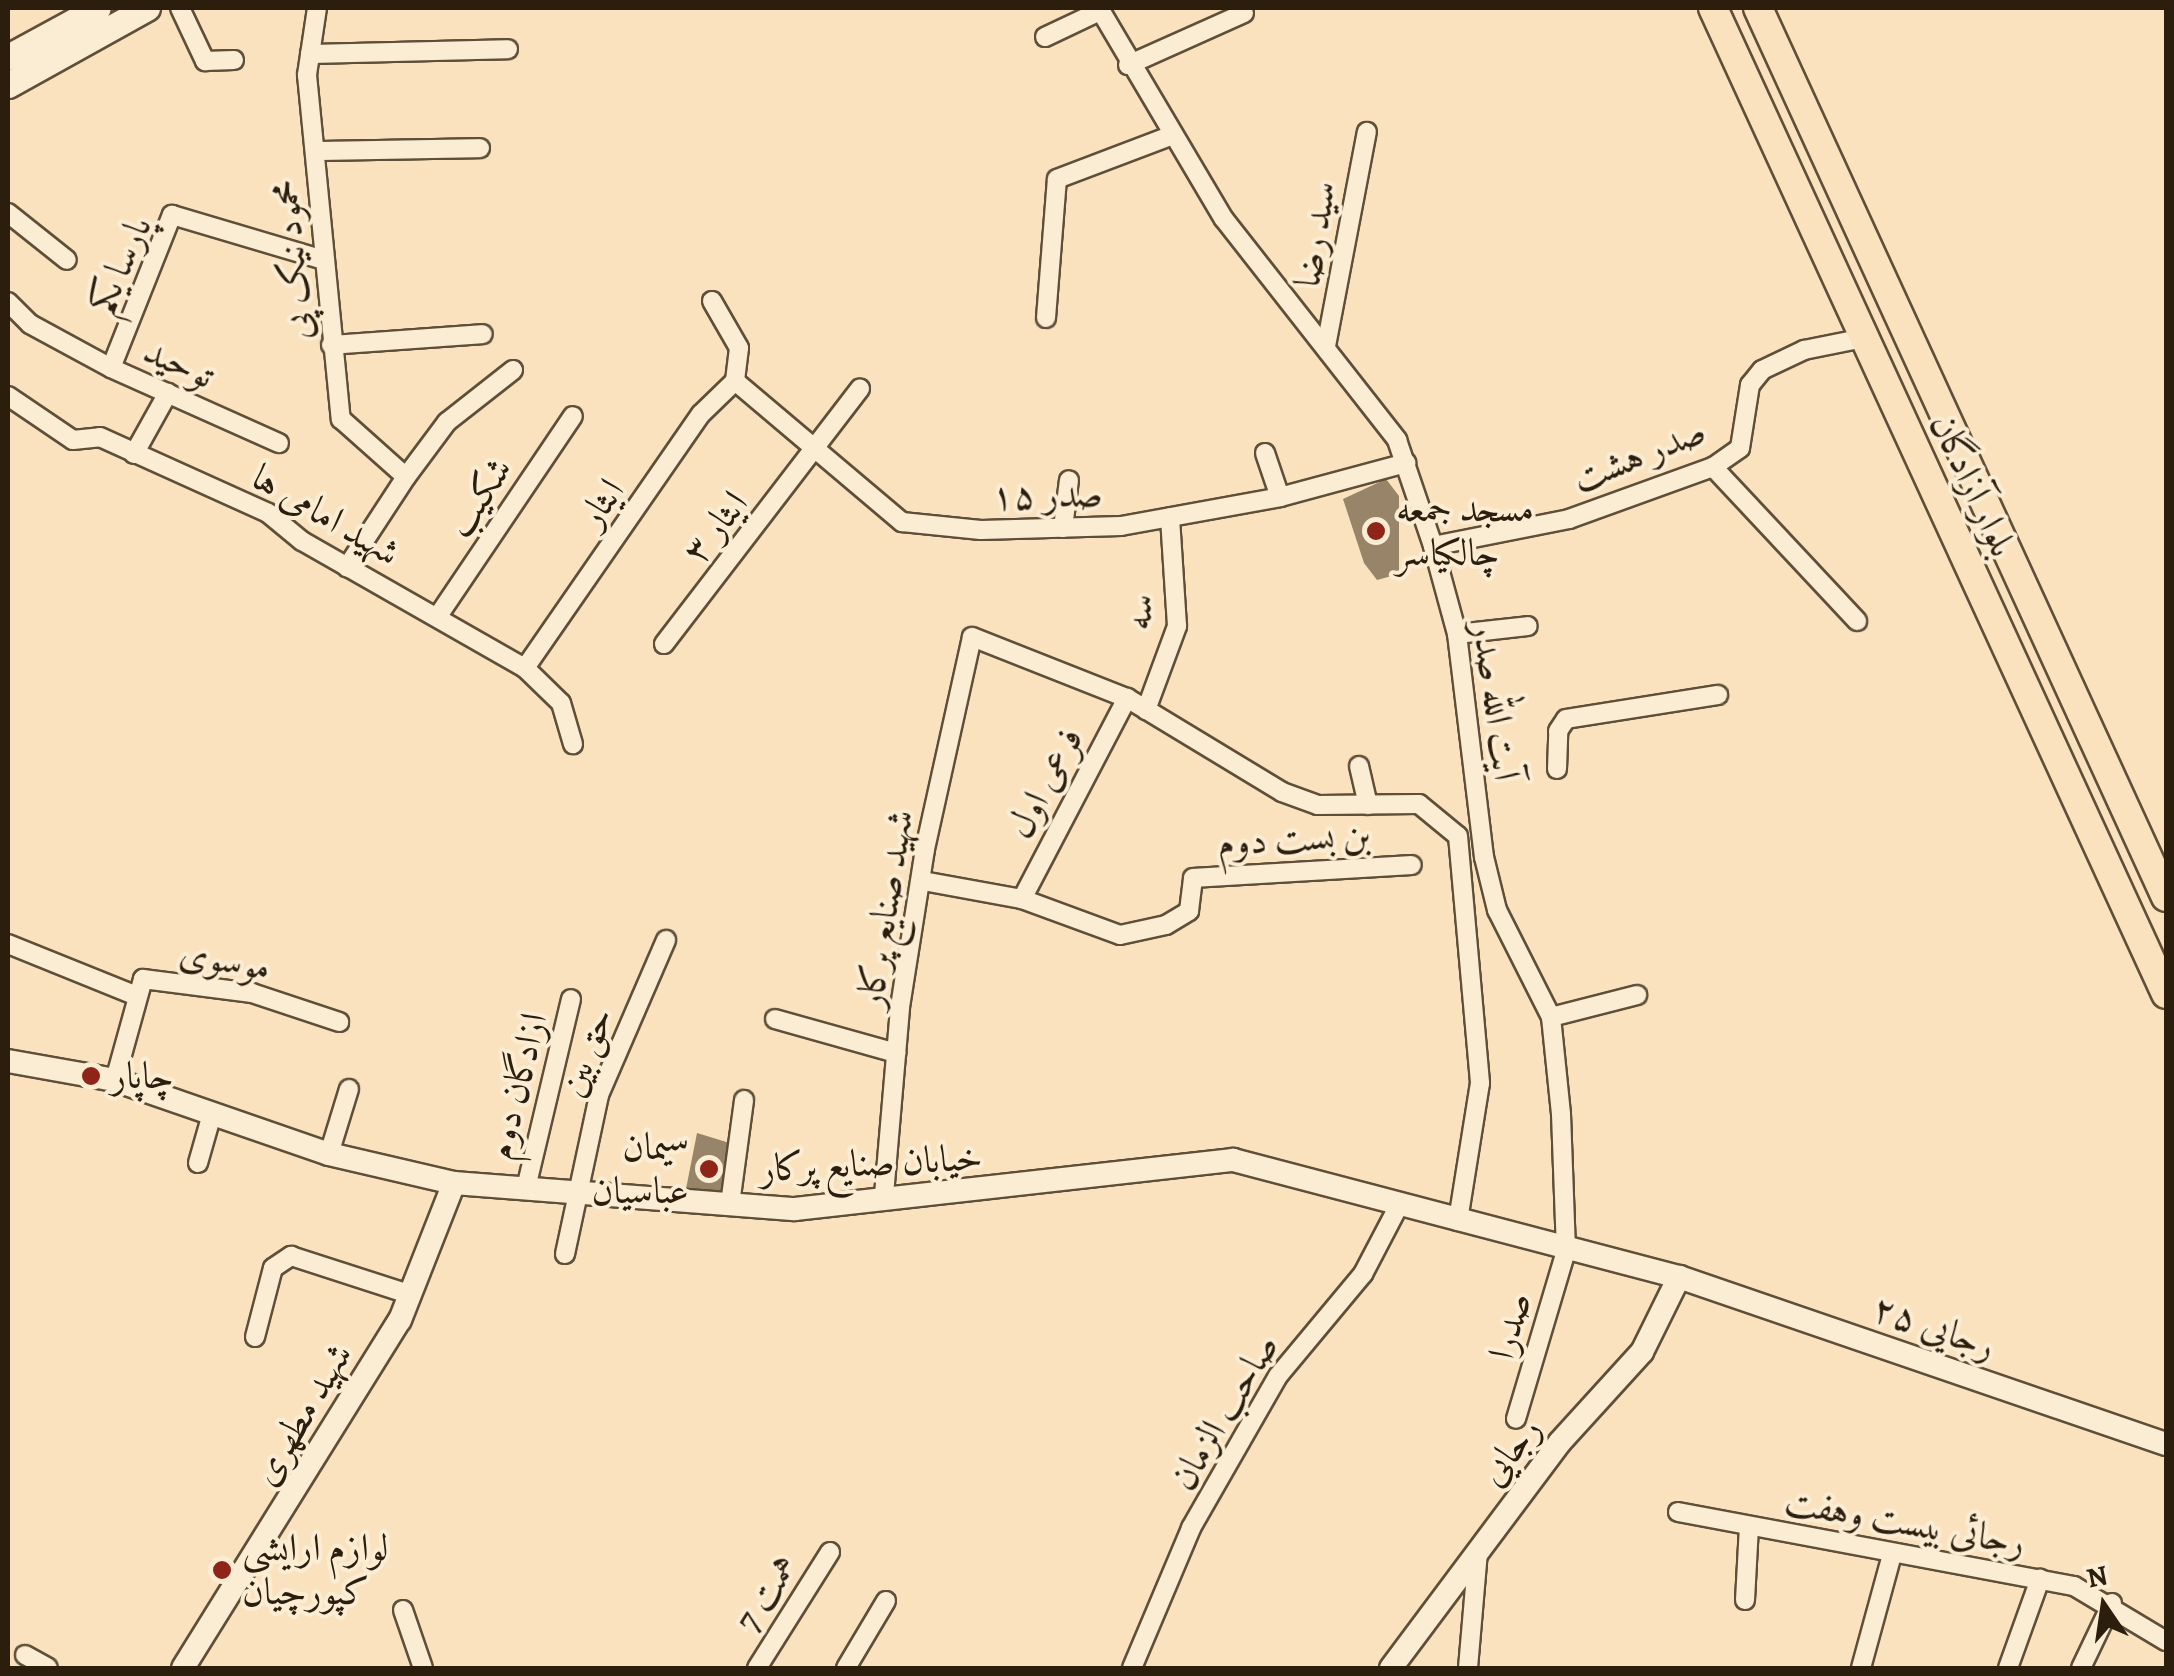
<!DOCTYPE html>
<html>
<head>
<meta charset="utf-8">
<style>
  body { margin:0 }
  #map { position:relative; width:2174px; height:1676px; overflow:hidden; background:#f9e2bd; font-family:Alegreya,Amiri,serif }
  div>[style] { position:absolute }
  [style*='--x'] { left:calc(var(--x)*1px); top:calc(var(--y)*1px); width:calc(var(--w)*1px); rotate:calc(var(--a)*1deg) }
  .building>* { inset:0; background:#978469 }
  .roads { filter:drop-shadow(2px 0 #5f4f39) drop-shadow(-2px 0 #5f4f39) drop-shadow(0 2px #5f4f39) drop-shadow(0 -2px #5f4f39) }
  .minor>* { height:18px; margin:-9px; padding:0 9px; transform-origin:9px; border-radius:9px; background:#fbecd4 }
  .tertiary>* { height:22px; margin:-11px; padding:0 11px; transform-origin:11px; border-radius:11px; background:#fbecd4 }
  .secondary>* { height:25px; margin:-12.5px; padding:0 12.5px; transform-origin:12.5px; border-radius:12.5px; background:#fbecd4 }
  .trunk>* { height:28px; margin:-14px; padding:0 14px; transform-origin:14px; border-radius:14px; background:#f9e2bd }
  .dots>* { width:28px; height:28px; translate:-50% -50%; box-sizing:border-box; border:5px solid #fbecd4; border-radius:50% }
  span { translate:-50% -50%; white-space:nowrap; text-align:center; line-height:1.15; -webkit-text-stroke:8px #fbecd4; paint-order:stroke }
  .street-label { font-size:38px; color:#2c1e0d }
  .poi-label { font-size:38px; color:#2c1e0d }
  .left { translate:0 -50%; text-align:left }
  .right { translate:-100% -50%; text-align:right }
  .frame { position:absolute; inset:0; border:10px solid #2c1e0d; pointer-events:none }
  .north { position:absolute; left:2054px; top:1556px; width:100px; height:100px; -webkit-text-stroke:8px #fbecd4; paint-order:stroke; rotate:347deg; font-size:28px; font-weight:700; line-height:40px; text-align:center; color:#2c1e0d }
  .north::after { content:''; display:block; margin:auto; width:35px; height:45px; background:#2c1e0d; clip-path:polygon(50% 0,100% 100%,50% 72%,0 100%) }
</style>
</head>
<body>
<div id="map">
  <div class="building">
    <i style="clip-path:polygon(1386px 479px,1399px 496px,1399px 574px,1377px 580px,1364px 563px,1343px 499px)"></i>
    <i style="clip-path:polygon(697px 1133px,733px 1144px,721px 1196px,685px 1194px)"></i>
  </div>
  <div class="roads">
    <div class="minor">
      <i style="--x:180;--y:8;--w:59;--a:64.7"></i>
      <i style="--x:205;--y:61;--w:29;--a:-2"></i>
      <i style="--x:317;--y:8;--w:68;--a:98.5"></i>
      <i style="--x:307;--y:75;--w:346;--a:84.4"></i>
      <i style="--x:341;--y:419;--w:87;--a:41.7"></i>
      <i style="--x:406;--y:477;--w:108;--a:123.2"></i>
      <i style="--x:1099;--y:8;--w:245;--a:59.4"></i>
      <i style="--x:1224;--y:219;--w:281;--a:51.9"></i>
      <i style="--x:1397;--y:440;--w:112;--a:71.2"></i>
      <i style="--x:1433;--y:546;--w:91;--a:74.7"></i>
      <i style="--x:1457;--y:634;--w:225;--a:83.1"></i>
      <i style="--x:1484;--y:857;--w:55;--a:76.2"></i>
      <i style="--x:1497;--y:910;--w:120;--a:63.2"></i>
      <i style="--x:1551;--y:1017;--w:98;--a:84.1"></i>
      <i style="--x:1561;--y:1114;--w:137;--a:87.9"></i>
      <i style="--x:1566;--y:1251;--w:175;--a:106.6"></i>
      <i style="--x:1045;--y:37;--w:61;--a:-25.3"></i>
      <i style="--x:310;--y:54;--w:198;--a:-1.4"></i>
      <i style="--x:1128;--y:65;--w:127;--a:-24.1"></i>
      <i style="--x:315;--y:151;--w:165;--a:-1"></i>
      <i style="--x:8;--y:213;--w:75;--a:38.5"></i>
      <i style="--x:712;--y:301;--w:54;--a:60.1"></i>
      <i style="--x:739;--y:348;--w:33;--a:97"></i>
      <i style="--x:8;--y:302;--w:31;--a:45"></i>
      <i style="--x:30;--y:324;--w:92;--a:28.5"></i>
      <i style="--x:111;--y:368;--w:184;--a:24.1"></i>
      <i style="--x:1046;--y:318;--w:139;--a:-85.5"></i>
      <i style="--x:1057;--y:179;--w:124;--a:-20.8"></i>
      <i style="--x:331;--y:345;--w:152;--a:-4.1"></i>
      <i style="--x:1326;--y:346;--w:218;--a:-79.2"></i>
      <i style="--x:111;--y:368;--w:165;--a:-68.3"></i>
      <i style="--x:172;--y:215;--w:155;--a:16.5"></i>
      <i style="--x:735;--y:381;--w:219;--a:40.2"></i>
      <i style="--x:902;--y:522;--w:79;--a:5.8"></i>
      <i style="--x:981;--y:530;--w:140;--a:-1.6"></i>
      <i style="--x:1121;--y:526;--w:162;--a:-10.3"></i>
      <i style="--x:1280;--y:497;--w:131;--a:-15.1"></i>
      <i style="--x:8;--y:396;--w:78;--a:34.1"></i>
      <i style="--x:73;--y:440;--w:27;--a:-6"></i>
      <i style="--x:100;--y:437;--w:184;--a:24.3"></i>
      <i style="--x:268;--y:513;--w:44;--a:39.5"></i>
      <i style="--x:302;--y:541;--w:257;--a:29.7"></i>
      <i style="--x:525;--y:668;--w:50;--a:44.2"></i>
      <i style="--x:561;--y:703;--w:43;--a:73.7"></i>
      <i style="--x:1265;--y:453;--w:46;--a:71.2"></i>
      <i style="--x:134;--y:454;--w:70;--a:-60.9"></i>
      <i style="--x:1713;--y:467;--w:211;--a:46.9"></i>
      <i style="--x:406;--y:477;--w:69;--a:-53.3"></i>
      <i style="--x:447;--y:422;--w:84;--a:-38.2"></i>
      <i style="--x:1063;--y:528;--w:48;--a:-82.9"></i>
      <i style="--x:1433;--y:546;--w:139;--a:-11.2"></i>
      <i style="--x:1569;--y:519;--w:153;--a:-19.9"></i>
      <i style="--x:1713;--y:467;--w:33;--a:-35"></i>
      <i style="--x:1740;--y:448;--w:64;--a:-81"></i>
      <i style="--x:1750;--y:385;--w:19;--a:-51"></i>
      <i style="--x:1762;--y:370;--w:47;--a:-25.5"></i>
      <i style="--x:1804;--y:350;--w:61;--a:-11.3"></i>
      <i style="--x:438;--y:616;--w:241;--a:-56"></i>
      <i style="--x:1457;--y:634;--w:71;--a:-6.4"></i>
      <i style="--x:664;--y:644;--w:322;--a:-52.5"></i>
      <i style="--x:525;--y:668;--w:309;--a:-55.3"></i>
      <i style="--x:701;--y:414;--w:47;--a:-44.1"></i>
      <i style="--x:1146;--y:710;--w:90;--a:-69.7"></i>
      <i style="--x:1177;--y:626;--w:109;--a:-93.7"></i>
      <i style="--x:1359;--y:766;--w:40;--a:77"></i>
      <i style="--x:1557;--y:769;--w:38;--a:-88"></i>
      <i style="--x:1558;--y:731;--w:14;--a:-56"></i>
      <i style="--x:1566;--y:719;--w:154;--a:-9"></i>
      <i style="--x:923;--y:881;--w:101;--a:10.3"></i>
      <i style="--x:1022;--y:899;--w:104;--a:20.2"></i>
      <i style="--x:1120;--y:935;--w:47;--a:-12.3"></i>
      <i style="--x:1166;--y:925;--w:27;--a:-31"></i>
      <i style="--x:1189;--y:911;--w:33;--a:-83"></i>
      <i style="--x:1193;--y:878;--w:219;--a:-3.4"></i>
      <i style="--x:1022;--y:899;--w:227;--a:-62.4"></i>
      <i style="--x:8;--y:944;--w:136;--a:22"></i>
      <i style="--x:1551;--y:1017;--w:89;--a:-14.3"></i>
      <i style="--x:775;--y:1019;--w:126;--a:15.7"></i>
      <i style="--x:115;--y:1080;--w:105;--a:-74.5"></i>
      <i style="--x:143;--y:979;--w:110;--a:7.3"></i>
      <i style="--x:252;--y:993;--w:92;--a:18.4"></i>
      <i style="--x:329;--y:1154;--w:68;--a:-72.9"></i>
      <i style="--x:198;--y:1163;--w:51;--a:-74.1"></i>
      <i style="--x:526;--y:1188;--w:194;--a:-76.6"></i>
      <i style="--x:884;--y:1195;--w:189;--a:-85.1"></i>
      <i style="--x:900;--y:1007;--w:160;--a:-81"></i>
      <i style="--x:925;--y:849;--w:217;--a:-77.5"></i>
      <i style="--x:972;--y:637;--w:167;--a:21.5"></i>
      <i style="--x:1127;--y:698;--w:181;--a:31.2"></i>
      <i style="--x:1282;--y:792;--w:38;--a:20"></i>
      <i style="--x:1318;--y:805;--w:101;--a:-0.6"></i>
      <i style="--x:1419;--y:804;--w:50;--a:39.4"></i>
      <i style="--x:1458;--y:836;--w:248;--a:84.9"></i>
      <i style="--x:1480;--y:1083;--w:140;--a:99.1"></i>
      <i style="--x:730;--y:1204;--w:105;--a:-82.3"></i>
      <i style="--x:565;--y:1254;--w:163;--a:-77.9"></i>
      <i style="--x:599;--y:1095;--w:169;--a:-66.6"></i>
      <i style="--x:255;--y:1337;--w:71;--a:-75.4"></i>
      <i style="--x:273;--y:1268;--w:22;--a:-34"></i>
      <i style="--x:291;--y:1256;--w:124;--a:17.9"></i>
      <i style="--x:1678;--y:1512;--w:403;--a:10.6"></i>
      <i style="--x:2074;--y:1586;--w:107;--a:30.9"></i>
      <i style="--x:1745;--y:1600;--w:74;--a:-86.9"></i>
      <i style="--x:403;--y:1610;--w:61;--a:71"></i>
      <i style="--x:25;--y:1655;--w:26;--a:29"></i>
      <i style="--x:757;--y:1668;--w:137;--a:-57.8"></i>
      <i style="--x:846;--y:1668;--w:78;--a:-59.2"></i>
      <i style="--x:1132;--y:1668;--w:152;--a:-67.1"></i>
      <i style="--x:1191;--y:1528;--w:175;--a:-60.2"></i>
      <i style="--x:1278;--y:1376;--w:133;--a:-50.2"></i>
      <i style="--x:1363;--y:1274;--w:78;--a:-62.4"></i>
      <i style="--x:1468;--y:1668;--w:117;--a:-85.1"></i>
      <i style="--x:1861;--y:1668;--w:117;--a:-74.7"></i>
      <i style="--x:2008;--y:1668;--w:95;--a:-70.2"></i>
      <i style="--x:2081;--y:1668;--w:72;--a:-64.5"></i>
    </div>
    <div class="tertiary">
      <i style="--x:8;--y:1061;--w:109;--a:10.1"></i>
      <i style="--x:115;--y:1080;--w:226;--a:19.1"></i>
      <i style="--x:329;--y:1154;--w:128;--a:13.1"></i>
      <i style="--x:454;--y:1183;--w:342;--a:4.4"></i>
      <i style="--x:795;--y:1209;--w:441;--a:-6.4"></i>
      <i style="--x:1233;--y:1160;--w:461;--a:14.7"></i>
      <i style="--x:1679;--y:1277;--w:515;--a:18.93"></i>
      <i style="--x:183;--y:1668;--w:410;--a:-58.1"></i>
      <i style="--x:400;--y:1320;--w:147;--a:-68.5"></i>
      <i style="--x:1391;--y:1668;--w:282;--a:-53.2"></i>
      <i style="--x:1560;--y:1442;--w:122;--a:-47.7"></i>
      <i style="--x:1642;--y:1352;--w:84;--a:-63.7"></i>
    </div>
    <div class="secondary">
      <i style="--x:8;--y:57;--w:102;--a:-28.6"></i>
      <i style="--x:8;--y:85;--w:159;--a:-29"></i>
    </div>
    <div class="trunk">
      <i style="--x:1713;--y:8;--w:1085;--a:65.32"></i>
      <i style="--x:1758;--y:8;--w:978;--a:65.35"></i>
    </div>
  </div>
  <div class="dots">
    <i style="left:1376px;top:531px;background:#8f2418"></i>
    <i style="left:91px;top:1076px;background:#8f2418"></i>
    <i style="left:709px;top:1169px;background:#8f2418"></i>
    <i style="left:222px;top:1570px;background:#8f2418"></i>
  </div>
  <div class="street-label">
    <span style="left:1315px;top:234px;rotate:-81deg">سید رضا</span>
    <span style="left:292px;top:260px;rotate:-95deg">محمود نیک پی</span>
    <span style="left:120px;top:265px;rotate:-66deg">پارسا یکم</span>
    <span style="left:179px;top:363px;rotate:24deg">توحید</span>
    <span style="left:1639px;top:455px;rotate:-22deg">صدر هشت</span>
    <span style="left:1973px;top:485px;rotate:65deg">بلوار آزادگان</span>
    <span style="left:1047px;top:495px;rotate:-1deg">صدر ۱۵</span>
    <span style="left:479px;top:497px;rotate:-56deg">شکیب</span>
    <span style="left:601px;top:503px;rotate:-55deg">ایثار</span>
    <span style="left:326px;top:515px;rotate:30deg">شهید امامی ها</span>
    <span style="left:715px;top:527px;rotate:-52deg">ایثار ۳</span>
    <span style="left:1139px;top:612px;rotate:-84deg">سه</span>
    <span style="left:1496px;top:701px;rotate:82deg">آیت الله صدر</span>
    <span style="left:1045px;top:783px;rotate:-62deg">فرعی اول</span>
    <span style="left:1294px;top:839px;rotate:-3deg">بن بست دوم</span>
    <span style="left:885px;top:909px;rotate:-81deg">شهید صنایع پرکار</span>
    <span style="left:225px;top:960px;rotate:10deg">موسوی</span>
    <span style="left:586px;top:1052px;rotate:-69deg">حق بین</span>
    <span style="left:517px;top:1086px;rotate:-76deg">ازادگان دوم</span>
    <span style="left:871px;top:1163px;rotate:-3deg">خیابان صنایع پرکار</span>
    <span style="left:1510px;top:1326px;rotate:-74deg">صدرا</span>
    <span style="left:1934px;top:1327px;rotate:19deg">رجایی ۲۵</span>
    <span style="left:1224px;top:1412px;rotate:-59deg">صاحب الزمان</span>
    <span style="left:302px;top:1414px;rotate:-59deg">شهید مطهری</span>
    <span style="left:1510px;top:1451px;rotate:-52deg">رجایی</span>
    <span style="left:1905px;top:1522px;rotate:10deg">رجائی بیست وهفت</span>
    <span style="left:766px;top:1593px;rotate:-58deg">همت 7</span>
  </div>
  <div class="poi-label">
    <span class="left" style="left:1396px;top:531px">مسجد جمعه<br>چالکیاسر</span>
    <span class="left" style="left:111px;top:1076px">چاپار</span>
    <span class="right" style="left:689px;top:1169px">سیمان<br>عباسیان</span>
    <span class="left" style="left:242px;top:1570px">لوازم ارایشی<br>کپورچیان</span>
  </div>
  <div class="frame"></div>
  <div class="north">N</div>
</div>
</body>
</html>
